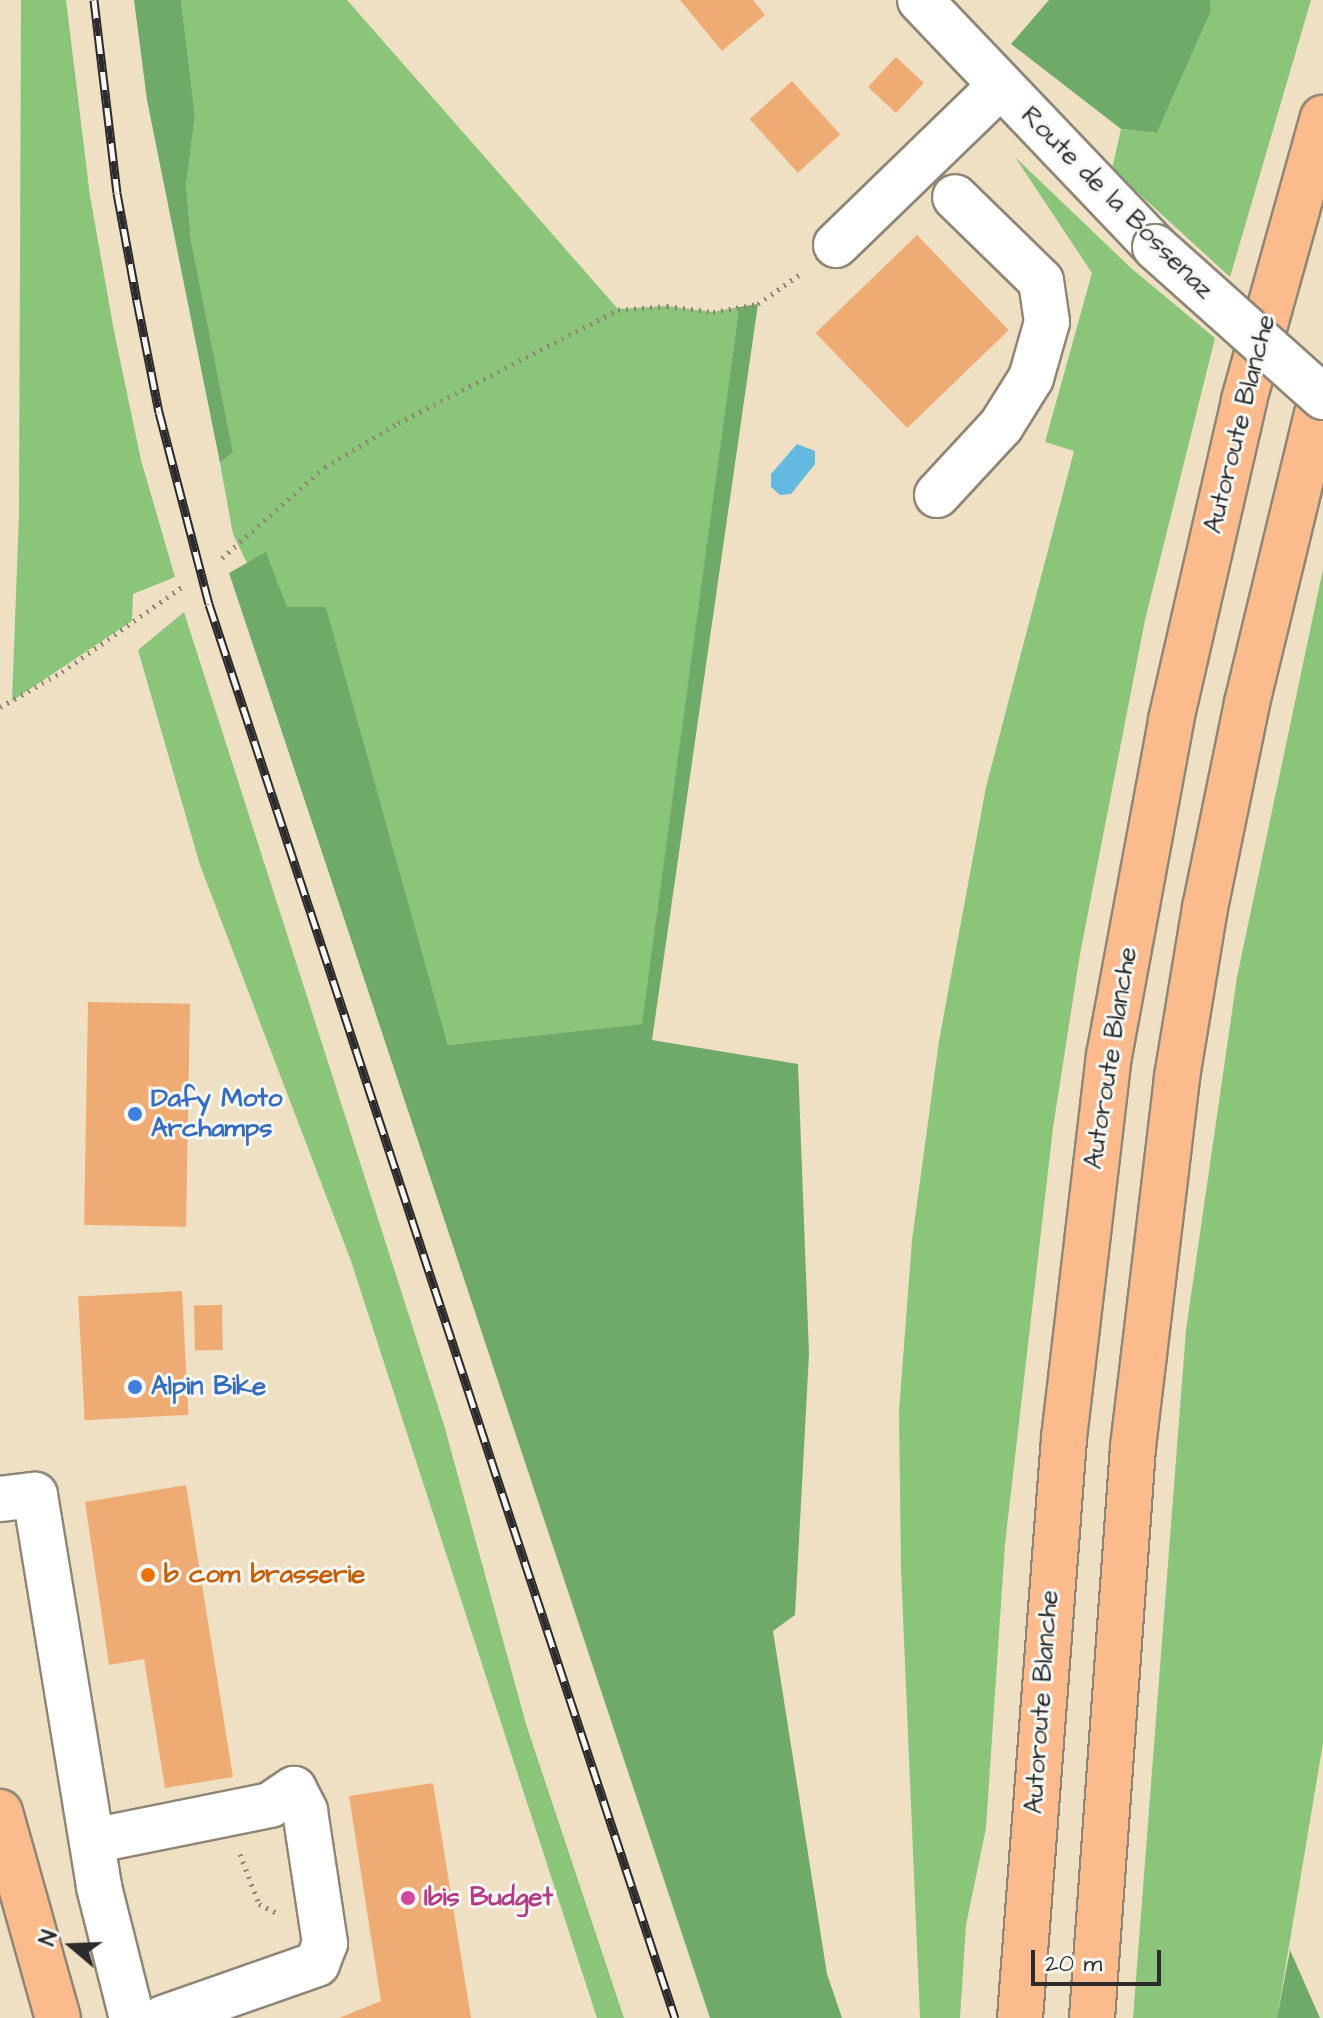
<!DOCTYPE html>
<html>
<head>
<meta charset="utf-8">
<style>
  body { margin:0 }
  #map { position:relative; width:1323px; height:2018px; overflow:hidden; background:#f0e0c3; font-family:"Architects Daughter",sans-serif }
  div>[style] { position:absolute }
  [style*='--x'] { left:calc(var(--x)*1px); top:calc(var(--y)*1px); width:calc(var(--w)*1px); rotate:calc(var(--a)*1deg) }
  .green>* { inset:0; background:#8ac579 }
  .forest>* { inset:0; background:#6faa69 }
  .water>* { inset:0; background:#64b9e0 }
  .building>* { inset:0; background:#efab74; transform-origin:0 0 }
  .path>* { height:5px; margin-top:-2.5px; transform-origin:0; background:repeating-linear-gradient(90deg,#8e8677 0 2px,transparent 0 8px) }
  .roads { filter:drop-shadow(2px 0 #8e8677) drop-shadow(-2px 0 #8e8677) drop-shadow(0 2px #8e8677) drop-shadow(0 -2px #8e8677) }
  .minor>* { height:44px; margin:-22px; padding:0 22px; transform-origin:22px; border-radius:22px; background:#fff }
  .major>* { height:44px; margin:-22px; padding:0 22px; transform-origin:22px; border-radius:22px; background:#fbbb8d }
  .highway>* { height:44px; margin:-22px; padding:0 22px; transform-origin:22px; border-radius:22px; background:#fbbb8d }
  .rail>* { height:9px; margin-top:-4.5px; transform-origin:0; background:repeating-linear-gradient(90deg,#f6f6f2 0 18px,#2b2b2b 0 36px); box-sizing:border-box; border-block:2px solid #2b2b2b }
  .bridges { filter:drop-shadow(2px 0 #8e8677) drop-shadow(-2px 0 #8e8677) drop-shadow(0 2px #8e8677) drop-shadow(0 -2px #8e8677) }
  .minor-bridge>* { height:44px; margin:-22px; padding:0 22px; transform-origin:22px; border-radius:22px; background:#fff }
  .dots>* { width:22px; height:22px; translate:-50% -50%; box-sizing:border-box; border:4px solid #f6f6f2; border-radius:50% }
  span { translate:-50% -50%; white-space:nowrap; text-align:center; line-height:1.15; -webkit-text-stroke:6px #f6f6f2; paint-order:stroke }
  .street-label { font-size:26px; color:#2b2b2b }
  .shop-label { font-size:26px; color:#366cbe; font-weight:700 }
  .left { translate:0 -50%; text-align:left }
  .food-label { font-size:26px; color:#c56008; font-weight:700 }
  .hotel-label { font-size:26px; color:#b23c85; font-weight:700 }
  .north { position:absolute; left:32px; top:1906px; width:80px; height:80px; -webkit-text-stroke:6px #f6f6f2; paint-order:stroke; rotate:289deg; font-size:22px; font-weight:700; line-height:32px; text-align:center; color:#2b2b2b }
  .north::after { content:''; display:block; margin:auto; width:28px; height:36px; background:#2b2b2b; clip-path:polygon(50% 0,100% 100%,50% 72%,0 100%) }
  .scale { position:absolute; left:1031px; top:1950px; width:130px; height:36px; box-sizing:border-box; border:4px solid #2b2b2b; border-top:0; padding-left:10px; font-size:24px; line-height:28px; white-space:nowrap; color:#2b2b2b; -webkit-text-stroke:6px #f6f6f2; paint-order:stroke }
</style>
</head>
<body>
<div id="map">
  <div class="green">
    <i style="clip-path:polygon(21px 0,66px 0,90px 196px,114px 331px,141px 460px,175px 577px,133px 594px,132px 621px,12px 701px,19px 513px)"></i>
    <i style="clip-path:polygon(181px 0,347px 0,618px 309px,667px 306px,713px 312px,739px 307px,643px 1024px,448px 1045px,326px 607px,287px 608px,266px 553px,247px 563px,233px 534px,220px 463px,233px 452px,191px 240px,186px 186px,195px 116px)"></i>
    <i style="clip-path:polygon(1210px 0,1311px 0,1230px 277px,1112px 169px,1121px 129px,1157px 133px,1211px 11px)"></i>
    <i style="clip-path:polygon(1015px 157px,1131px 268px,1215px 338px,1145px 620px,1080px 954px,1053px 1128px,1005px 1544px,986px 1828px,966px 1925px,960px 2018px,920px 2018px,901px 1569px,899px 1411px,912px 1240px,939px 1041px,986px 787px,1074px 451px,1045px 442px,1092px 273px)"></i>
    <i style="clip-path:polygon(1323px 569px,1323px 1743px,1277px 2018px,1133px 2018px,1186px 1330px,1237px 977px)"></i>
    <i style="clip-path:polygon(184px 612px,444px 1425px,526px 1724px,624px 2018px,597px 2018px,351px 1261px,200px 865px,138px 650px)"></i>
  </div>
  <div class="forest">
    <i style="clip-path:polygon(134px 0,181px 0,195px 116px,186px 186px,191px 240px,233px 452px,220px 463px,147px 100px)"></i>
    <i style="clip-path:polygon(1049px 0,1210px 0,1211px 11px,1157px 133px,1121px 129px,1011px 44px)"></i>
    <i style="clip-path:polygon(758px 304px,652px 1040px,798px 1064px,809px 1354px,795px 1615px,773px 1631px,827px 1974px,842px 2018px,710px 2018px,229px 573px,266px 552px,287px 607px,326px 607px,448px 1045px,642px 1024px,739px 307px)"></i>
    <i style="clip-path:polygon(1290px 1950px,1320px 2018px,1277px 2018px)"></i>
  </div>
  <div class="water">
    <i style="clip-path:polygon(797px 444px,815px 451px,815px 464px,791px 494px,780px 495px,771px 487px,771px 474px)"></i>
  </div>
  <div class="building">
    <i style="clip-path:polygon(680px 0,753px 0,765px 15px,722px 51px)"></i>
    <i style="left:896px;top:57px;width:38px;height:41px;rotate:43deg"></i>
    <i style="left:792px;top:81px;width:72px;height:57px;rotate:48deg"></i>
    <i style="left:917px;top:235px;width:132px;height:141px;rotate:46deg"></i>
    <i style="left:88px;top:1002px;width:102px;height:223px;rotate:1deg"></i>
    <i style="left:182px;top:1291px;width:124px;height:104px;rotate:87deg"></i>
    <i style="left:222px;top:1305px;width:45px;height:28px;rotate:89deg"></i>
    <i style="clip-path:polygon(186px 1485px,233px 1777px,165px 1788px,144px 1659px,109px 1665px,85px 1502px)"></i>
    <i style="clip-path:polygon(433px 1783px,471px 2018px,339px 2018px,381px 2001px,349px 1796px)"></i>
  </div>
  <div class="path">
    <i style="--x:222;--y:558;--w:137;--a:-41.5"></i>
    <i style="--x:325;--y:467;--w:85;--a:-31.1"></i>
    <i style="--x:398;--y:423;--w:247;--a:-27.2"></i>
    <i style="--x:618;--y:310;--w:49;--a:-4.7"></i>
    <i style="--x:667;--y:306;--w:46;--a:7.4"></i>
    <i style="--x:713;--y:312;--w:46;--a:-10.1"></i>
    <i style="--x:758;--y:304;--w:55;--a:-35.4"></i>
    <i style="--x:0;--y:707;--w:71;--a:-29.4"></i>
    <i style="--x:62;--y:672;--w:152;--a:-35.4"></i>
    <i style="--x:240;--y:1854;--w:53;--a:69.2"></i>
    <i style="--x:259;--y:1904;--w:20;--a:27"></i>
  </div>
  <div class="roads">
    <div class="minor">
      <i style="--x:920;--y:0;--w:341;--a:46.4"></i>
      <i style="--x:836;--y:245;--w:228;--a:-44.1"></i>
      <i style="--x:937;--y:495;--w:94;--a:-47.2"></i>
      <i style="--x:1001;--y:426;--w:57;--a:-58"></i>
      <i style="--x:1031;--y:378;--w:58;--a:-74.1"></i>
      <i style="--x:1047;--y:322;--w:41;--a:-98.3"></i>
      <i style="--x:1041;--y:281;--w:120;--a:-135.7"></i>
      <i style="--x:0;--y:1499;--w:35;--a:-7"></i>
      <i style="--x:35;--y:1495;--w:397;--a:80.7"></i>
      <i style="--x:99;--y:1887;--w:135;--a:75.9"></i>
      <i style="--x:92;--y:1841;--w:182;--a:-11.4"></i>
      <i style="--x:270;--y:1805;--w:29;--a:-34"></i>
      <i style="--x:294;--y:1789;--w:25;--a:63"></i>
      <i style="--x:305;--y:1811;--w:134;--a:81.4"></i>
      <i style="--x:325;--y:1943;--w:22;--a:111"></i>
      <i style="--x:317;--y:1964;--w:163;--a:160.7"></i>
    </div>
    <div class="major">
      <i style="--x:0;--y:1812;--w:214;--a:74.3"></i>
    </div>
    <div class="highway">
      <i style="--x:1020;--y:2018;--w:582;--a:-85.66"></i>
      <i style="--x:1064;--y:1438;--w:385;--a:-83.3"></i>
      <i style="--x:1109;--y:1056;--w:342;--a:-79.5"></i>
      <i style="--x:1171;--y:720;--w:328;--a:-77.1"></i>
      <i style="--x:1244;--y:400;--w:293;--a:-74.4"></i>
      <i style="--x:1092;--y:2018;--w:572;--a:-85.89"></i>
      <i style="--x:1133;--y:1447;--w:373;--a:-83.2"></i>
      <i style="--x:1177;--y:1077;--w:171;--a:-80.6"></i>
      <i style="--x:1205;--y:908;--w:209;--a:-78.4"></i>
      <i style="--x:1247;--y:703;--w:322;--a:-76.4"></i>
    </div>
  </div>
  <div class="rail">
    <i style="--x:94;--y:0;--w:194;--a:83.2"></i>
    <i style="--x:117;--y:193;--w:110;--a:79.5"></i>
    <i style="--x:137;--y:301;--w:113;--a:78.8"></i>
    <i style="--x:159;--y:412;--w:198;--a:75.4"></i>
    <i style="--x:209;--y:604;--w:1489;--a:71.76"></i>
  </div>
  <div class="bridges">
    <div class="minor-bridge">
      <i style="--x:1155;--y:247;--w:225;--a:41.8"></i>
    </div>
  </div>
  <div class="dots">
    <i style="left:135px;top:1114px;background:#3f7fe0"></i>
    <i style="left:135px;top:1387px;background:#3f7fe0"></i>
    <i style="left:148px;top:1575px;background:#e8710a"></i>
    <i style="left:408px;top:1898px;background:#d1479c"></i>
  </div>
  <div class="street-label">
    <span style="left:1117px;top:203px;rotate:45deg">Route de la Bossenaz</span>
    <span style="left:1240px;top:424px;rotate:-76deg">Autoroute Blanche</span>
    <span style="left:1111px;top:1058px;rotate:-81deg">Autoroute Blanche</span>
    <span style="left:1042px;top:1702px;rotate:-86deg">Autoroute Blanche</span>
  </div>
  <div class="shop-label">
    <span class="left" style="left:151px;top:1114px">Dafy Moto<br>Archamps</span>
    <span class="left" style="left:151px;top:1387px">Alpin Bike</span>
  </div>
  <div class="food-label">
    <span class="left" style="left:164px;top:1575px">b com brasserie</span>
  </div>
  <div class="hotel-label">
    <span class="left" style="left:424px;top:1898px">Ibis Budget</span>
  </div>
  <div class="north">N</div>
  <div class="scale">20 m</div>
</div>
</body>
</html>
